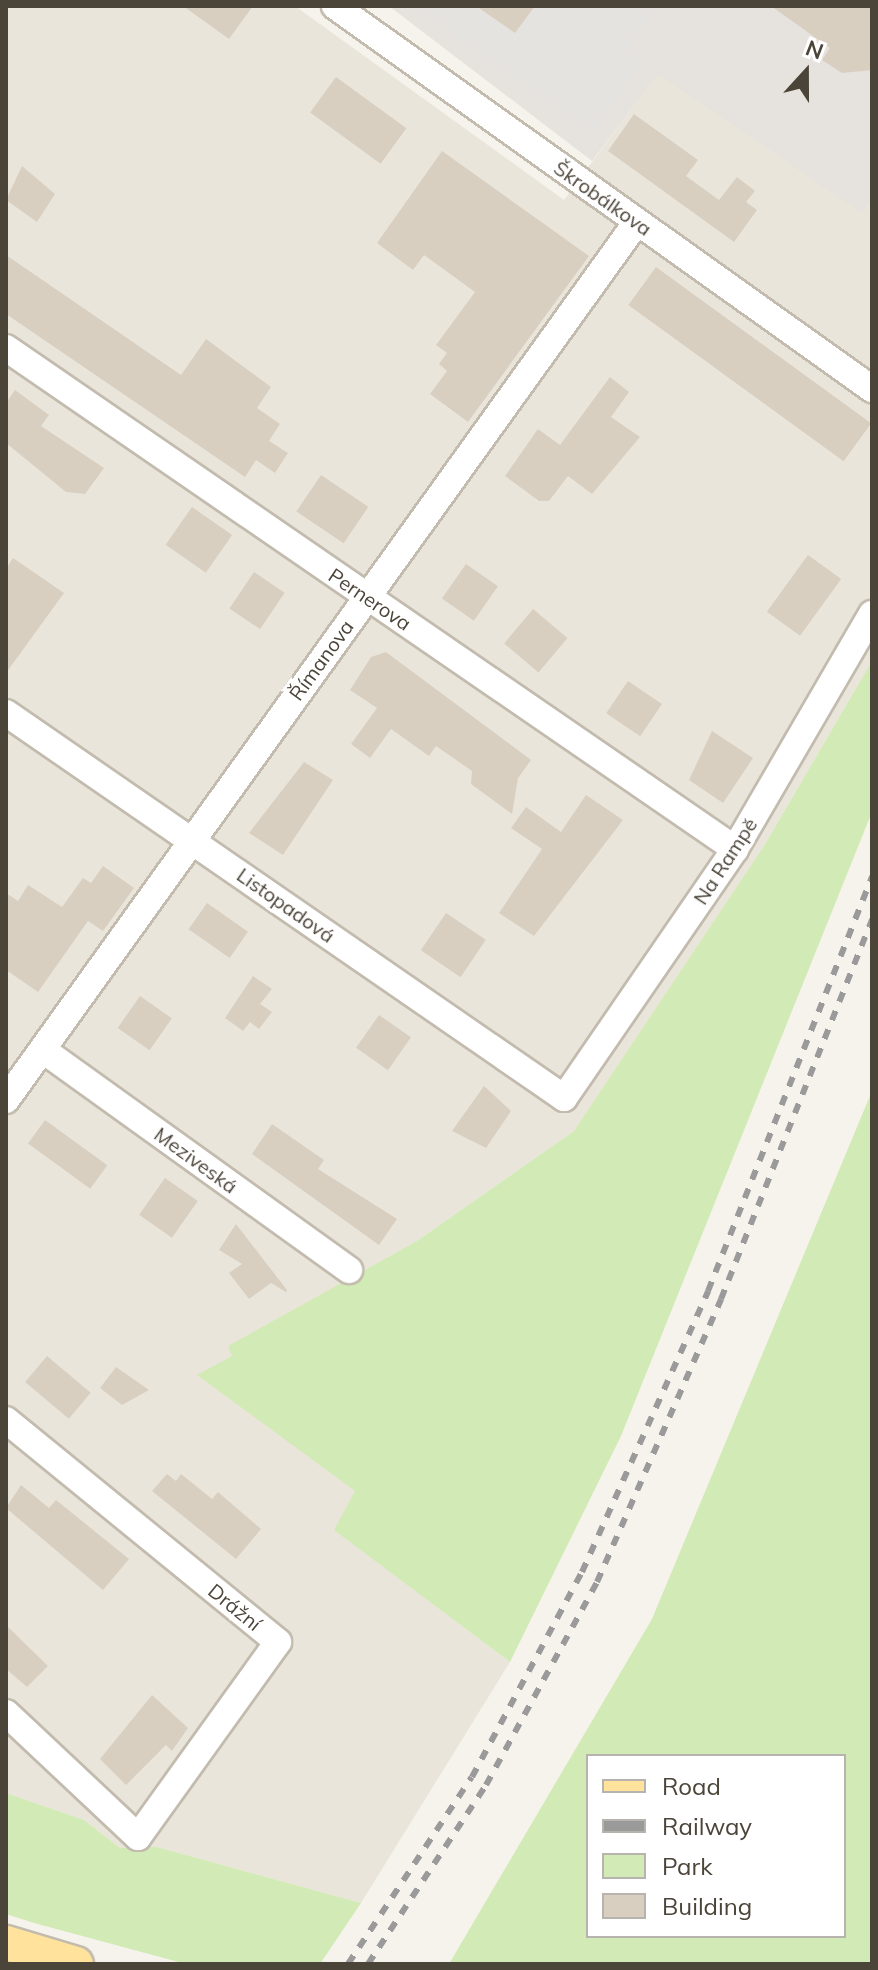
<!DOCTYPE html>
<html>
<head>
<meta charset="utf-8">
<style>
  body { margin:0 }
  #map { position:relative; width:878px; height:1970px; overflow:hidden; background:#f6f3ec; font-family:Mulish,sans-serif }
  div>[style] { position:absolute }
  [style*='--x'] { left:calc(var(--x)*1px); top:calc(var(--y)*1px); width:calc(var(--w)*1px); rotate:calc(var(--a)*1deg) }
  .residential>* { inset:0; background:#eae5da }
  .industrial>* { inset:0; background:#e6e2dd }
  .green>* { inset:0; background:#d2eab5 }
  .parking>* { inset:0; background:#e5e3e0 }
  .building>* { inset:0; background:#d8cfc1; transform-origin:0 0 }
  .roads { filter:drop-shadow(2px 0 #c2bbae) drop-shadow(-2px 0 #c2bbae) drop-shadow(0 2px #c2bbae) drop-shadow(0 -2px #c2bbae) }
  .minor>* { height:26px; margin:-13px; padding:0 13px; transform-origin:13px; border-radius:13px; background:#fff }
  .major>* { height:34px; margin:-17px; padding:0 17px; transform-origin:17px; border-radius:17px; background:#ffe39c }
  .rail>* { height:6px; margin-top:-3px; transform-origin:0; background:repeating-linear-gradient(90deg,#9a9a9a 0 10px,transparent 0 20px) }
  span { translate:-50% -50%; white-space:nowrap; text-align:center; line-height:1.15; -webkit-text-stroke:6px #fff; paint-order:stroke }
  .street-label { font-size:20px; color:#4b4439 }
  .frame { position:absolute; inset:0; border:8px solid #4b4439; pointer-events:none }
  .legend { position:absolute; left:586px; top:1754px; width:260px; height:184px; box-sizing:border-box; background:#fff; border:2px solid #b7b4b0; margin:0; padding:10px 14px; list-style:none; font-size:24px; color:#4b4439 }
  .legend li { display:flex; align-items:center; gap:16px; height:40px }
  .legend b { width:40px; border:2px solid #b7b4b0 }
  .north { position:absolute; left:766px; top:32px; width:80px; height:80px; -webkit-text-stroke:6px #fff; paint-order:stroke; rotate:21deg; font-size:22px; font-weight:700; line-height:32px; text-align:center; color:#4b4439 }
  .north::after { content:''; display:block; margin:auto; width:28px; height:36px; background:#4b4439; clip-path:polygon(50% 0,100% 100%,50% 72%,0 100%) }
</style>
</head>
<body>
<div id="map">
  <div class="residential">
    <i style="clip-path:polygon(6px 6px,295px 6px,564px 200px,658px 73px,862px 212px,872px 199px,872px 661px,764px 846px,574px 1131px,417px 1241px,228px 1347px,355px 1491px,335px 1530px,510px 1662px,361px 1903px,157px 1847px,120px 1848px,84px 1820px,6px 1793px)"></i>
  </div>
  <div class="industrial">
    <i style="clip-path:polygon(389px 6px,872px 6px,872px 199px,862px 213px,658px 74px,592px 161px)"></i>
  </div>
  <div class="green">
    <i style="clip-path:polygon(872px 661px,872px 812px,621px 1436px,510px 1662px,334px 1530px,355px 1491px,197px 1375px,232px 1356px,228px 1346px,417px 1241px,574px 1131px,764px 846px)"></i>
    <i style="clip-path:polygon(evenodd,872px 1091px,872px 1964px,449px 1964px,652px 1619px,872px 1091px,588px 1756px,844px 1756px,844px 1936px,588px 1936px,588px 1756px)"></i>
    <i style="clip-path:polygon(6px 1793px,84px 1820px,120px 1848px,157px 1847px,361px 1903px,320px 1964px,186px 1964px,34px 1923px,6px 1914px)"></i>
  </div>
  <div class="parking">
    <i style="clip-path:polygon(413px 6px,476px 6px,515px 33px,535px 6px,657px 6px,629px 46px,645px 60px,592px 134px)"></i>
  </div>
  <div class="building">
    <i style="clip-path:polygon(183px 6px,253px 6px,229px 39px)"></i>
    <i style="clip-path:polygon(476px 6px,535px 6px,515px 33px)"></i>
    <i style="clip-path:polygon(771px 6px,872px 6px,872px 70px,842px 73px,822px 60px,830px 48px)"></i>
    <i style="left:336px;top:77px;width:87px;height:44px;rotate:36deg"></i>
    <i style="clip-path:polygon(634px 114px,698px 160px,686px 176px,719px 200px,737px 177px,755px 191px,746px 202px,757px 210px,734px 242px,608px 151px)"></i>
    <i style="clip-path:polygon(442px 151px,589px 256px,468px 422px,430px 394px,447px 371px,439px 364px,447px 353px,436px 345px,475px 292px,424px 255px,413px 270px,377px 243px)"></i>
    <i style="clip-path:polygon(22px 166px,55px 194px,37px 222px,6px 200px)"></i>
    <i style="clip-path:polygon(6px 255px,181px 375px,206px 339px,271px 387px,257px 408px,280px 424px,269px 441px,288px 453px,275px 473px,256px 460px,245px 477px,6px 314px)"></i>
    <i style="left:656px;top:267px;width:266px;height:47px;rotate:36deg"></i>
    <i style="clip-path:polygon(610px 377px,629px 392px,611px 417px,640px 437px,592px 494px,568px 476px,549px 501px,539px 501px,505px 476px,538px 429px,560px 445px)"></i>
    <i style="clip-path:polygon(15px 390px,49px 415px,41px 426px,104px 468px,85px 494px,66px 492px,6px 443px,6px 403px)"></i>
    <i style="left:321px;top:475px;width:57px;height:44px;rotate:34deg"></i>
    <i style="left:192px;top:507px;width:49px;height:46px;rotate:35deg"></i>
    <i style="left:808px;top:555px;width:41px;height:70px;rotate:36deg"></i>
    <i style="clip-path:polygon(13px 558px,64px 593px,6px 673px,6px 569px)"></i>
    <i style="left:466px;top:564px;width:39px;height:42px;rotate:35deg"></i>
    <i style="left:254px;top:572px;width:37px;height:44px;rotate:34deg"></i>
    <i style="left:533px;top:609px;width:45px;height:45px;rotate:40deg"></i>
    <i style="clip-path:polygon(386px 652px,531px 760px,518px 778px,512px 814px,471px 784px,472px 771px,436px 746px,429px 756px,391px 729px,370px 758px,351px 744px,377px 708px,350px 690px,371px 657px)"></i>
    <i style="left:628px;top:681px;width:41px;height:39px;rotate:34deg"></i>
    <i style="clip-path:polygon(712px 731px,753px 758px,723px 803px,689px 780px)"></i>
    <i style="clip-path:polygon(304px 762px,333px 780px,283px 855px,249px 833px)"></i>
    <i style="clip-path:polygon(586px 795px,623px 820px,534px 936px,499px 913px,542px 849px,511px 828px,526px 807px,561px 832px)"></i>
    <i style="clip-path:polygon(103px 866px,134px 888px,103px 931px,88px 921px,38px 992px,6px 970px,6px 893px,18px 901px,28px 885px,62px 907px,83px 878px,91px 883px)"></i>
    <i style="left:207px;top:903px;width:50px;height:32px;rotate:35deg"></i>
    <i style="left:446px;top:913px;width:48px;height:45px;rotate:34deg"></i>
    <i style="clip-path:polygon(253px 976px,272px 989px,260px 1004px,272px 1012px,259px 1029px,250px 1022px,243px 1031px,225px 1018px)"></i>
    <i style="left:140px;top:996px;width:39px;height:39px;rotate:35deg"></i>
    <i style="left:379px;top:1015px;width:39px;height:40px;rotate:35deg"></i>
    <i style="clip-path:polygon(484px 1086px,511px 1111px,486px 1148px,452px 1131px)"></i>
    <i style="left:45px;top:1120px;width:77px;height:29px;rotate:36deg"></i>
    <i style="clip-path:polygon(272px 1124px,324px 1160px,318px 1169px,397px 1219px,379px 1245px,252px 1154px)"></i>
    <i style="left:165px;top:1178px;width:40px;height:45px;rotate:35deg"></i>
    <i style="clip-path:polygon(236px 1224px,287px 1290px,286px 1292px,271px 1283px,249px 1299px,229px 1273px,242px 1264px,219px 1250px)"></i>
    <i style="left:47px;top:1356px;width:57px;height:34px;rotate:40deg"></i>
    <i style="clip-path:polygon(116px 1367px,129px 1376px,149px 1390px,122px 1405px,100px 1388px)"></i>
    <i style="clip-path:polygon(167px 1474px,176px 1481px,181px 1474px,212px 1499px,218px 1492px,261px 1529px,236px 1559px,152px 1491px)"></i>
    <i style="clip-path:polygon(21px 1485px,49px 1508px,56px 1500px,129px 1559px,103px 1590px,6px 1508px)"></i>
    <i style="clip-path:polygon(6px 1625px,48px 1666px,27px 1687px,6px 1669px)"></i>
    <i style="clip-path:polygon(152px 1695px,188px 1728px,172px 1751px,166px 1745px,126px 1785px,100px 1759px)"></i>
  </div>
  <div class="roads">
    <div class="minor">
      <i style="--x:335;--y:6;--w:660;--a:35.5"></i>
      <i style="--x:6;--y:348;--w:885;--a:34.5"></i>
      <i style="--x:6;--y:713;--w:678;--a:34.6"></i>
      <i style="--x:564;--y:1098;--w:302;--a:-55.5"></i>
      <i style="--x:735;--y:849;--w:272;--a:-59.8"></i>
      <i style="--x:43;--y:1050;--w:377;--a:35.7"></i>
      <i style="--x:6;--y:1100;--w:1081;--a:-54.3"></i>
      <i style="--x:6;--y:1420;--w:351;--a:39.2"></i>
      <i style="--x:278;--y:1642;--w:240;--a:125.7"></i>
      <i style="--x:138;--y:1837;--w:181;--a:-136.8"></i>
    </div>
    <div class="major">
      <i style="--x:6;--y:1943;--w:73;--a:16.7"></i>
    </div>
  </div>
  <div class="rail">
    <i style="--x:348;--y:1964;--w:224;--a:-56.5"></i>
    <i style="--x:472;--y:1777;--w:233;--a:-61.8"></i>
    <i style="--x:582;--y:1572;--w:308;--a:-65.8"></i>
    <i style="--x:708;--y:1291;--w:446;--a:-68.4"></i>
    <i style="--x:368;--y:1964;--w:214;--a:-56.6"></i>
    <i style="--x:486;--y:1785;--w:231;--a:-61.3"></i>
    <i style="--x:597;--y:1582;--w:309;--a:-66.3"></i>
    <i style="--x:721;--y:1299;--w:409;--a:-68.3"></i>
  </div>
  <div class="street-label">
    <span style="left:603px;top:198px;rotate:35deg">Škrobálkova</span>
    <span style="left:370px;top:599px;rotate:34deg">Pernerova</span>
    <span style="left:321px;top:660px;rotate:-54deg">Římanova</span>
    <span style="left:725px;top:861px;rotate:-57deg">Na Rampě</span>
    <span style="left:286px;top:905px;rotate:35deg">Listopadová</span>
    <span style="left:196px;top:1160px;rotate:36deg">Meziveská</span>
    <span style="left:235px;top:1607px;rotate:39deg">Drážní</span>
  </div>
  <div class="frame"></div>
  <ul class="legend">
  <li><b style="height:10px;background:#ffe39c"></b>Road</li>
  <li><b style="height:10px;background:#9a9a9a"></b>Railway</li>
  <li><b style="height:22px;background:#d2eab5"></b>Park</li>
  <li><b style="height:22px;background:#d8cfc1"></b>Building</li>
  </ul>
  <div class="north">N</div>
</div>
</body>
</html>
